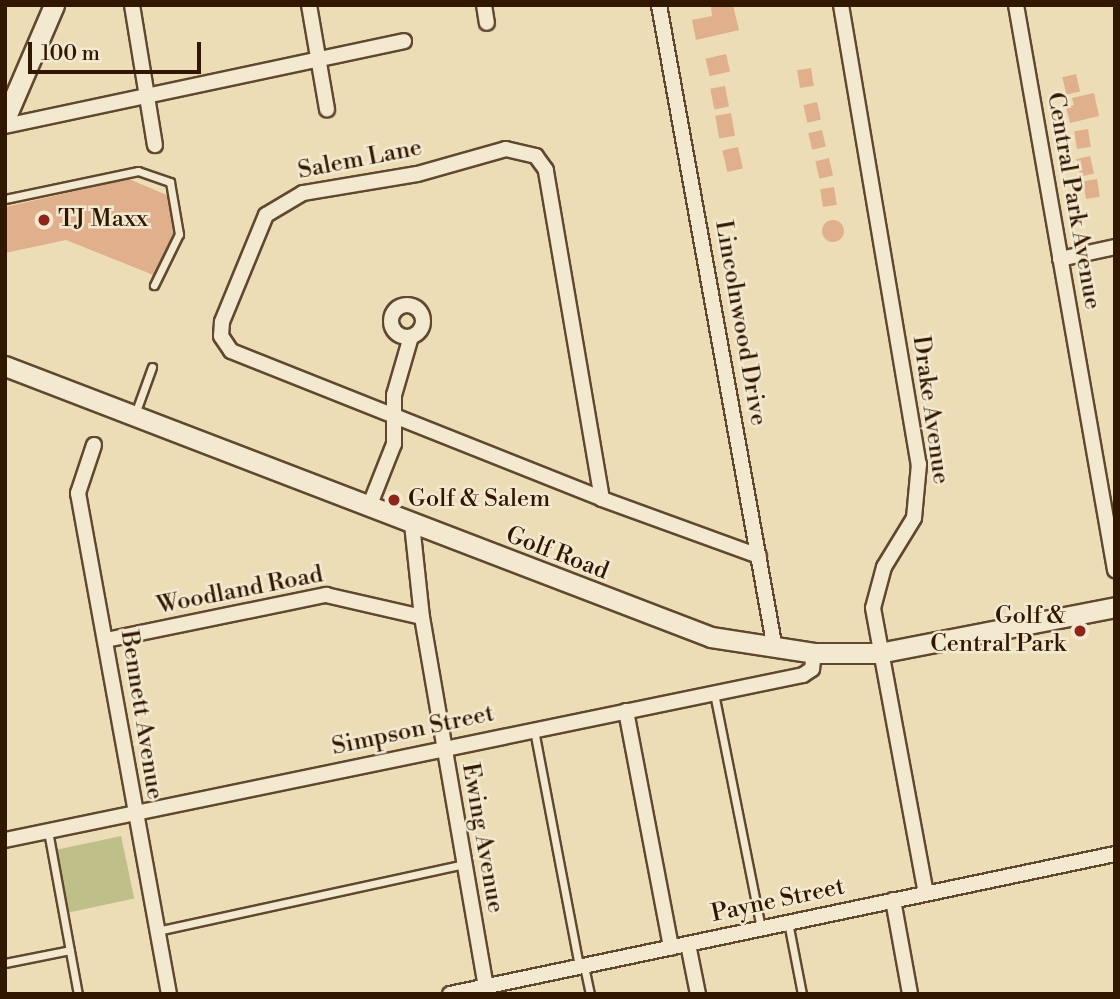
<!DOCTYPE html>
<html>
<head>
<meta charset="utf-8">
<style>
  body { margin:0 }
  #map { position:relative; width:1120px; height:999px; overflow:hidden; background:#ecddb7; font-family:"Libre Bodoni",serif }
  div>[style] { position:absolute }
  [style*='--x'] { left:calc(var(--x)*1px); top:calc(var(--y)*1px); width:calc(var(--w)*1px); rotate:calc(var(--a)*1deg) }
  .green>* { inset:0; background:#bfbf89; transform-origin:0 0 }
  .building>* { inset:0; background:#dfb08b; transform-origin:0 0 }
  .round { border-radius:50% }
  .roads { filter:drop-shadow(2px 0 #60482e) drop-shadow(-2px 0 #60482e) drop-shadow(0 2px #60482e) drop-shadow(0 -2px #60482e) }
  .lane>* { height:7px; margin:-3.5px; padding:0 3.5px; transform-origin:3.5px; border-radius:3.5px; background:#f3e9d0 }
  .street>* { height:14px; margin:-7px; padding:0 7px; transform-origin:7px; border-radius:7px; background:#f3e9d0 }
  .street>.ring { margin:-7px; padding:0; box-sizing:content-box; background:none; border:14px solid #f3e9d0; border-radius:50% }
  .secondary>* { height:19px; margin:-9.5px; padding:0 9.5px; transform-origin:9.5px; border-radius:9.5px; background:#f3e9d0 }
  .dots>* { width:19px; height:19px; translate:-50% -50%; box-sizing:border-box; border:4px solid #f3e9d0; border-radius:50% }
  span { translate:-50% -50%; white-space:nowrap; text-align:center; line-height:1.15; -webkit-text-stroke:5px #f3e9d0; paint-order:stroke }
  .street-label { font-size:24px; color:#311700 }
  .poi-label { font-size:24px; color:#311700 }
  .left { translate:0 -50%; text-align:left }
  .right { translate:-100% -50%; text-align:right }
  .frame { position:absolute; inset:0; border:7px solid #311700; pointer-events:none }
  .scale { position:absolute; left:28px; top:42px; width:173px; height:32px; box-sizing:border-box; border:4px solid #311700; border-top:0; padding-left:9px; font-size:21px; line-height:24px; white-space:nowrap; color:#311700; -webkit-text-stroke:5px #f3e9d0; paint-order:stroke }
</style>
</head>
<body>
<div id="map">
  <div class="green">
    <i style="left:121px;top:836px;width:64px;height:67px;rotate:78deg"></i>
  </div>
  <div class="building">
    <i style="clip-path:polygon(733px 5px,739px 30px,696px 40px,692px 20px,712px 16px,711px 6px)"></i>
    <i style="left:726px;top:54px;width:18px;height:21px;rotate:77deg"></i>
    <i style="left:811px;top:68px;width:18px;height:14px;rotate:81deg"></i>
    <i style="left:1076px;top:74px;width:18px;height:14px;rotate:77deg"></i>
    <i style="left:725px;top:86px;width:21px;height:15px;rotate:79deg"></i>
    <i style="clip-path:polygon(1094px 93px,1099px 116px,1070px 123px,1066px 107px,1074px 105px,1072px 98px)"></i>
    <i style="left:817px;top:102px;width:18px;height:14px;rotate:77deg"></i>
    <i style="left:731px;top:113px;width:23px;height:16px;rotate:80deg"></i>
    <i style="left:1088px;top:129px;width:18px;height:14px;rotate:81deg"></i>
    <i style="left:822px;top:130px;width:17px;height:14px;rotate:77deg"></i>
    <i style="left:738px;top:147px;width:22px;height:16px;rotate:77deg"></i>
    <i style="left:1090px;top:156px;width:18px;height:14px;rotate:77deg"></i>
    <i style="left:829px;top:158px;width:18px;height:14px;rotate:77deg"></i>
    <i style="clip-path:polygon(129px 179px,169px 196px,174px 232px,156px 276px,66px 240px,5px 253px,5px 207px)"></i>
    <i style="left:1097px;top:179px;width:18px;height:14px;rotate:81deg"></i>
    <i style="left:834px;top:187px;width:18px;height:14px;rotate:81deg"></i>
    <i class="round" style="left:822px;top:220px;width:22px;height:22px"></i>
  </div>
  <div class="roads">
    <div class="lane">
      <i style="--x:5;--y:199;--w:136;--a:-11.9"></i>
      <i style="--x:138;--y:171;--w:34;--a:19"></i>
      <i style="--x:170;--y:182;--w:53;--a:80.2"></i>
      <i style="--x:179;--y:234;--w:57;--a:116.1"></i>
      <i style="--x:135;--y:414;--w:50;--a:-70.1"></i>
      <i style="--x:714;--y:693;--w:240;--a:78.7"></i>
      <i style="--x:534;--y:730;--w:241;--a:79.2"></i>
      <i style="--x:48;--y:831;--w:166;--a:79.6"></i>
      <i style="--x:788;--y:922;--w:73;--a:79"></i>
      <i style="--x:157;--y:931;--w:314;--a:-12.3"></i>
      <i style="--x:5;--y:963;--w:66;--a:-11.3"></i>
      <i style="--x:584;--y:966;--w:29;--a:78"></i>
    </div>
    <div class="street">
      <i style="--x:132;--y:5;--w:142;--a:80.7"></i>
      <i style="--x:309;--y:5;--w:106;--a:80.2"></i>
      <i style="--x:484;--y:5;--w:18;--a:81"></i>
      <i style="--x:659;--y:5;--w:654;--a:79.79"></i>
      <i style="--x:841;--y:5;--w:466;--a:80.4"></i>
      <i style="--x:919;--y:464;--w:54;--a:95.3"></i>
      <i style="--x:914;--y:518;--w:57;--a:121.5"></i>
      <i style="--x:884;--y:567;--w:42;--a:105"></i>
      <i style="--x:873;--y:608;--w:290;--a:79.5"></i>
      <i style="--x:1016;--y:5;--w:574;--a:80.06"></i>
      <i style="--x:5;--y:126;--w:408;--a:-12"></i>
      <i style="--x:1060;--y:259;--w:56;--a:-12.3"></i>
      <i class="ring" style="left:391px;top:305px;width:18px;height:18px"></i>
      <i style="--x:94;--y:445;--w:51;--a:108.4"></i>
      <i style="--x:78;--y:493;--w:509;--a:79.71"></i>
      <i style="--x:602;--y:499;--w:334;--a:-99.7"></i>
      <i style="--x:546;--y:170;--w:17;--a:-126"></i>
      <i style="--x:536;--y:156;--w:31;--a:-167"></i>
      <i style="--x:506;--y:149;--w:92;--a:164.3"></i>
      <i style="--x:417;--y:174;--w:116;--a:170.5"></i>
      <i style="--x:303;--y:193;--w:43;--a:149.3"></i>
      <i style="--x:266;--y:215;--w:116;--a:112.4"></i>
      <i style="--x:222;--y:322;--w:14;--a:94"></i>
      <i style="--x:221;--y:336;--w:18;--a:56"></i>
      <i style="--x:231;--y:351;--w:399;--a:21.7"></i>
      <i style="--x:602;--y:499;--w:167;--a:20"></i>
      <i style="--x:369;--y:507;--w:68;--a:-68.4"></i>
      <i style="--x:394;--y:444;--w:49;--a:-90"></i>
      <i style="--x:394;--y:395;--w:57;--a:-73.8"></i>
      <i style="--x:412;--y:524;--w:94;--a:83.9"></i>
      <i style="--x:422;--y:617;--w:383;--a:80.2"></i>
      <i style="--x:106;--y:640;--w:225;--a:-11.6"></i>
      <i style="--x:326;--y:595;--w:98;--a:12.9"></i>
      <i style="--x:626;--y:711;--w:241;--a:79.2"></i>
      <i style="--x:5;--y:840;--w:815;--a:-11.68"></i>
      <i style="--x:803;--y:675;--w:11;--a:-34"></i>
      <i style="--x:812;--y:669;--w:16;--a:-83"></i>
      <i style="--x:893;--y:900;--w:96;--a:79.7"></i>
      <i style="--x:688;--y:944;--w:51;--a:78.7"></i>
      <i style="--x:450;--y:994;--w:680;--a:-11.89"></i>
    </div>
    <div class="secondary">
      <i style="--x:5;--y:119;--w:124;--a:-66.7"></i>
      <i style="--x:5;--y:366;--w:756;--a:21"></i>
      <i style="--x:711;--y:637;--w:104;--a:8.8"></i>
      <i style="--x:814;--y:653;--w:65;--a:0"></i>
      <i style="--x:879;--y:653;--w:240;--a:-11"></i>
    </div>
  </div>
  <div class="dots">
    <i style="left:44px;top:220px;background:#8f2418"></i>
    <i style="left:394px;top:500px;background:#8f2418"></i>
    <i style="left:1080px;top:631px;background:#8f2418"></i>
  </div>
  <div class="street-label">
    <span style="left:360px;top:160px;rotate:-11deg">Salem Lane</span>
    <span style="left:1073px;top:201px;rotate:80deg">Central Park Avenue</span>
    <span style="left:740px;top:323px;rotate:80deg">Lincolnwood Drive</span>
    <span style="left:930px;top:410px;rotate:82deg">Drake Avenue</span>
    <span style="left:557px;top:554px;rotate:21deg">Golf Road</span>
    <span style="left:240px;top:591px;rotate:-11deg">Woodland Road</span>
    <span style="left:141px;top:715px;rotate:81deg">Bennett Avenue</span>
    <span style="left:413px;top:731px;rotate:-12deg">Simpson Street</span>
    <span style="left:482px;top:838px;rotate:80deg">Ewing Avenue</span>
    <span style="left:778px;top:901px;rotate:-12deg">Payne Street</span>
  </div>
  <div class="poi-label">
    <span class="left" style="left:58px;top:220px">TJ Maxx</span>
    <span class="left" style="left:408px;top:500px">Golf &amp; Salem</span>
    <span class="right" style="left:1066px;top:631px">Golf &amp;<br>Central Park</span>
  </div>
  <div class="frame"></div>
  <div class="scale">100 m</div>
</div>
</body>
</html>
